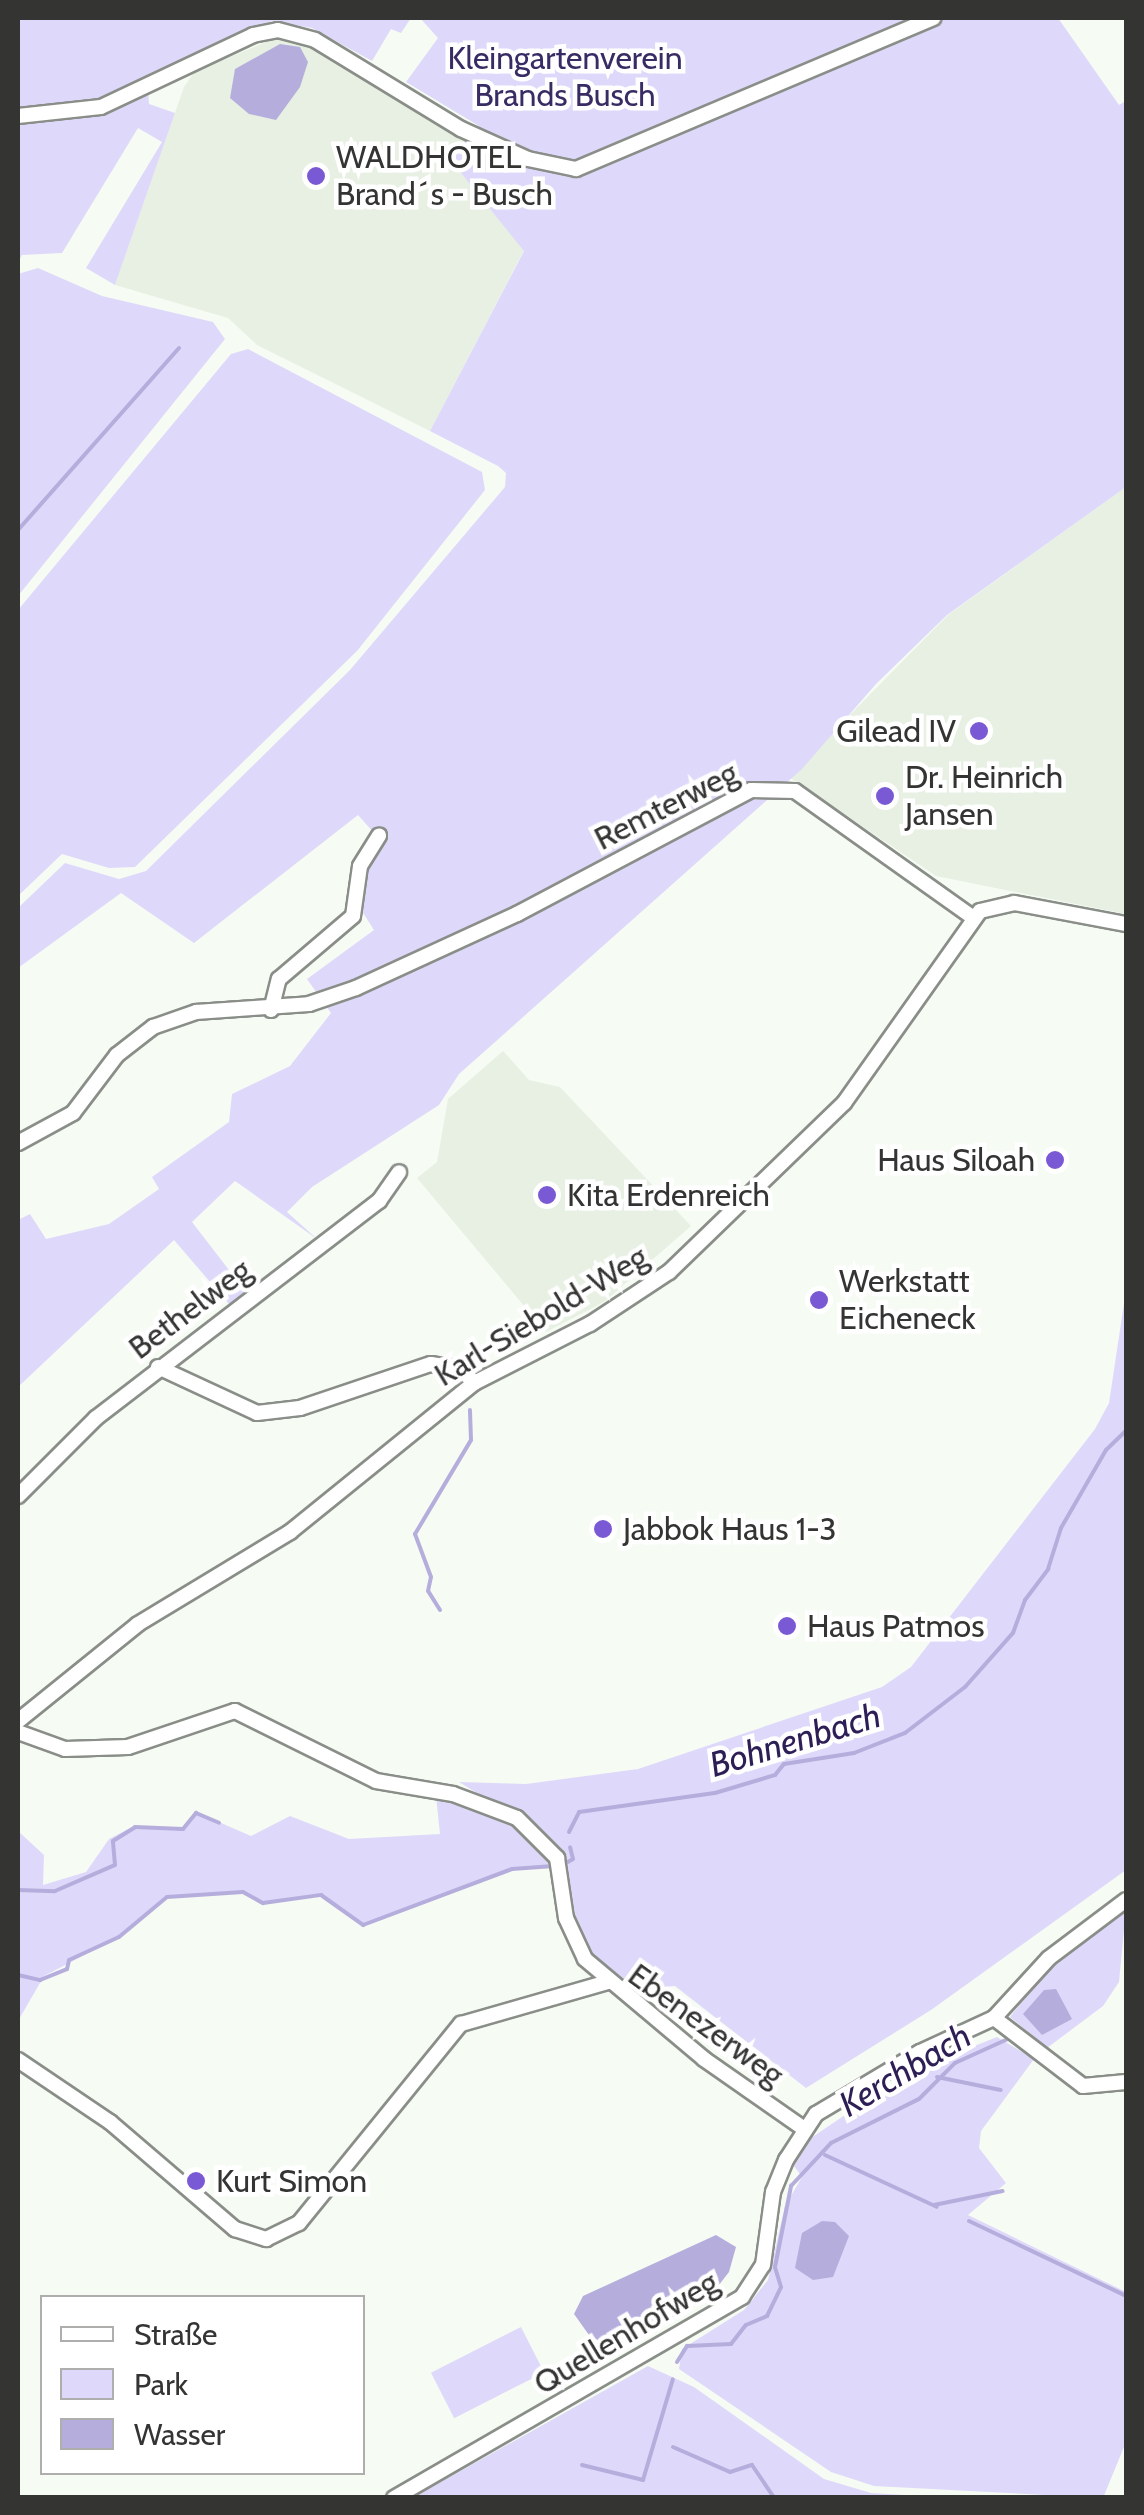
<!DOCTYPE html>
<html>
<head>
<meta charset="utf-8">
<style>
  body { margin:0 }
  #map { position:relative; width:1144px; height:2515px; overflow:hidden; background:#f6fbf4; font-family:Cabin,sans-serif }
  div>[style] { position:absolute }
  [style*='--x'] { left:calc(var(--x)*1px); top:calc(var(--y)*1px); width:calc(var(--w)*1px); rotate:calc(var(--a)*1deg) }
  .built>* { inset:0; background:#e7f0e2 }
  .green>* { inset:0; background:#ded9fa; transform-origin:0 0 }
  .water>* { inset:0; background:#b5aedd }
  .stream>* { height:4px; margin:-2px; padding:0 2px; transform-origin:2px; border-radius:2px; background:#b5aedd }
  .roads { filter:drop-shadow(2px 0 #8a8e88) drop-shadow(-2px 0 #8a8e88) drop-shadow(0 2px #8a8e88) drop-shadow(0 -2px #8a8e88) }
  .street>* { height:14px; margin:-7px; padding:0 7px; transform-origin:7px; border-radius:7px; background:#fff }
  .dots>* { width:28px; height:28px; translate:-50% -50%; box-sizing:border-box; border:5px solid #fff; border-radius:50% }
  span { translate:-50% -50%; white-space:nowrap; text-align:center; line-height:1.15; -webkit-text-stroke:9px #fff; paint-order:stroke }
  .park-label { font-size:32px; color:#392b64 }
  .poi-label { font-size:32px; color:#343533 }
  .left { translate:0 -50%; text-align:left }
  .right { translate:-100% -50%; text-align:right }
  .street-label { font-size:32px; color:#343533 }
  .water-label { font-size:35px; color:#2d1e56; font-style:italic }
  .frame { position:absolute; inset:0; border:20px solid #343533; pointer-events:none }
  .legend { position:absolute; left:40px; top:2295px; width:325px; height:180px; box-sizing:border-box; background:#fff; border:2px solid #aeaead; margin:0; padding:12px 18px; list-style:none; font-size:30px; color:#343533 }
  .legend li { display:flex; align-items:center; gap:20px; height:50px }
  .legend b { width:50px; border:2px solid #aeaead }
</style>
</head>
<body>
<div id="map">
  <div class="built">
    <i style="clip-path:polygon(274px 39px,306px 44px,473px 139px,449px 158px,524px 250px,430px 431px,257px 345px,228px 318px,115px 285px,184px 87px,195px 71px)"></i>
    <i style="clip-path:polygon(1126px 487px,1126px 914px,936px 876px,789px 777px,948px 615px)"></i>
    <i style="clip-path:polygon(503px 1051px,529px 1080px,560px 1087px,691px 1226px,604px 1302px,546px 1332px,417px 1178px,437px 1162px,448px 1099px)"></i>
  </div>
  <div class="green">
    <i style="clip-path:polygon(18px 18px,411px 18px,401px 33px,391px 29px,372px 61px,312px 28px,272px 21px,147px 75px,149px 104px,175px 113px,115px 285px,86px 268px,162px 142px,138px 128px,62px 253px,22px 255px,18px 262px)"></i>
    <i style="clip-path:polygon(420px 18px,1058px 18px,1119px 105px,1126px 101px,1126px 487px,947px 615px,876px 684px,802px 769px,459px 1074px,439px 1105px,312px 1187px,287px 1212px,317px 1239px,235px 1181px,192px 1222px,246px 1292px,229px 1304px,174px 1240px,18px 1387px,18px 1220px,30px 1214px,46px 1239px,109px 1224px,159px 1189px,152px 1177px,229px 1122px,232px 1094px,290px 1066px,331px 1013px,307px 979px,374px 930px,360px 908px,364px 876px,382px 842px,358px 815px,194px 943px,121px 893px,18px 968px,18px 908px,65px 863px,119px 879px,146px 871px,350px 670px,505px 487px,506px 473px,498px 466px,430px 431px,524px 251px,449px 158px,479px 126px,406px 82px,438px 38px)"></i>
    <i style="clip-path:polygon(38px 268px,102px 296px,213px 322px,225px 339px,18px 596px,18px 274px)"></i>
    <i style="clip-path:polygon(248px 349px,482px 472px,485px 490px,357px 651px,135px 867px,109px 868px,62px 854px,18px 896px,18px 610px,231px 354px)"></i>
    <i style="clip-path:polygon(1126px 1290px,1126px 1870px,931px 2010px,806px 2088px,675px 1986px,636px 1989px,616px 1977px,581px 1944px,556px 1851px,543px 1834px,459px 1782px,526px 1784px,638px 1769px,882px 1687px,911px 1667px,1095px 1429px,1109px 1403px)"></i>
    <i style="clip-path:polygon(436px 1796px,521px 1824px,554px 1866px,512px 1869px,363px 1925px,321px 1895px,263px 1903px,243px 1892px,167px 1897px,119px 1937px,44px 1976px,18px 2021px,18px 1831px,44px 1855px,43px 1885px,86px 1872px,109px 1839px,134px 1826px,183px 1828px,196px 1812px,251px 1836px,290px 1816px,349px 1839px,440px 1834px)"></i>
    <i style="clip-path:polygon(1126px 1909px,1119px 1982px,1103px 2006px,1047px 2048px,1010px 2017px,1040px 1978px)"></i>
    <i style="clip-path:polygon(997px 2037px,1034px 2059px,981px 2131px,979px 2148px,1006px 2183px,968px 2215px,1126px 2292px,1126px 2442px,1103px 2498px,874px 2486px,831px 2472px,679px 2369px,682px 2349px,744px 2310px,768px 2280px,785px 2206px,802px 2177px,791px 2162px,808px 2140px,907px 2073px)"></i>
    <i style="left:521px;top:2327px;width:51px;height:101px;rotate:63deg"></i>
    <i style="clip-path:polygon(648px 2366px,694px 2387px,824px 2479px,871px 2493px,938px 2497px,414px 2497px)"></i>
  </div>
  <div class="water">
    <i style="clip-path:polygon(280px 44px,300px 47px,308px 62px,300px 87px,276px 120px,249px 114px,230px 98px,235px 69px)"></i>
    <i style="clip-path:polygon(1056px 1989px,1072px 2019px,1042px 2035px,1023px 2014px,1044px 1990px)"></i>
    <i style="clip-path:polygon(822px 2221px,835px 2222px,849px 2236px,833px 2277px,813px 2280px,795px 2268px,802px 2233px)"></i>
    <i style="clip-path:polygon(716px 2235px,736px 2247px,729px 2272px,715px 2290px,658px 2327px,613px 2349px,589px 2335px,574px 2314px,583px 2296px)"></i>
  </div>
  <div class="stream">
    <i style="--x:18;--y:530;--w:243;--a:-48.5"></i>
    <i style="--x:440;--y:1610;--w:22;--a:-122"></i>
    <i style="--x:428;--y:1591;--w:14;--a:-78"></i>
    <i style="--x:431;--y:1577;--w:46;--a:-110.4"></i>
    <i style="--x:415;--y:1534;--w:109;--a:-59.2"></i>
    <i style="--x:471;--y:1440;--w:30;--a:-92"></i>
    <i style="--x:569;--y:1832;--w:22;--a:-63"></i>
    <i style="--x:579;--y:1812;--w:137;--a:-8"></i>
    <i style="--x:715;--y:1793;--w:63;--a:-16.7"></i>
    <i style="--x:775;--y:1775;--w:14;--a:-51"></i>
    <i style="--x:784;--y:1764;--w:71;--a:-8.9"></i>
    <i style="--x:854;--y:1753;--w:55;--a:-21.4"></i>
    <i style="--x:905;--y:1733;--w:76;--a:-37.5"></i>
    <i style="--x:965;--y:1687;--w:72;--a:-48.4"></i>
    <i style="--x:1013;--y:1633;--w:35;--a:-70"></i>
    <i style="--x:1025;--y:1600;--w:39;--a:-53"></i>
    <i style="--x:1048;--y:1569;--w:43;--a:-72.4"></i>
    <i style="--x:1061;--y:1528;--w:90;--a:-60"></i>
    <i style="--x:1106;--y:1450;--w:28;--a:-44"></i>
    <i style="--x:564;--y:1864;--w:10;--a:-29"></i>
    <i style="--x:573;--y:1859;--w:12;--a:-104"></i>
    <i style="--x:18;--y:1890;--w:37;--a:2"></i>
    <i style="--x:55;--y:1891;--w:65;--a:-23.4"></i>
    <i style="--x:115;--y:1865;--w:24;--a:-95"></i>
    <i style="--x:113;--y:1841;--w:26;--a:-32"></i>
    <i style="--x:135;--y:1827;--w:48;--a:2.4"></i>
    <i style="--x:183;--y:1829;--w:21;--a:-51"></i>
    <i style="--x:196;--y:1813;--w:25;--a:23"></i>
    <i style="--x:18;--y:1975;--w:23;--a:13"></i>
    <i style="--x:40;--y:1980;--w:29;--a:-22"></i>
    <i style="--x:67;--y:1969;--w:9;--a:-77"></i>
    <i style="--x:69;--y:1960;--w:55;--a:-24.7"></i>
    <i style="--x:119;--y:1937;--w:62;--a:-39.8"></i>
    <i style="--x:167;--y:1897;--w:76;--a:-3.8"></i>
    <i style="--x:243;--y:1892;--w:23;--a:29"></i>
    <i style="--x:263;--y:1903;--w:59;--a:-7.9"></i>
    <i style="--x:321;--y:1895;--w:52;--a:35.5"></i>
    <i style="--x:363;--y:1925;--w:159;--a:-20.6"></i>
    <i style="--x:512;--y:1869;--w:42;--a:-4.1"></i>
    <i style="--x:937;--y:2077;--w:65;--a:11.5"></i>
    <i style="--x:825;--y:2155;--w:123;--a:24.9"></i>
    <i style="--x:934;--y:2205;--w:70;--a:-11.5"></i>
    <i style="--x:969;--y:2221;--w:174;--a:25.5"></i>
    <i style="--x:677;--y:2362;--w:19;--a:-58"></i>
    <i style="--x:687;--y:2346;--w:44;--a:-2.6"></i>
    <i style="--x:731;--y:2344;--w:24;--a:-52"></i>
    <i style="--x:746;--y:2325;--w:23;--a:-23"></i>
    <i style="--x:767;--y:2316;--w:32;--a:-64"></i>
    <i style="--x:781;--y:2287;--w:21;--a:-107"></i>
    <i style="--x:775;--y:2267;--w:83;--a:-78.8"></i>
    <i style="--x:791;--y:2186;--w:59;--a:-47.1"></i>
    <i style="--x:831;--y:2143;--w:98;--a:-26.6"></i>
    <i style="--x:919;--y:2099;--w:51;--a:-45"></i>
    <i style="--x:955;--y:2063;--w:58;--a:-24.4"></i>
    <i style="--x:673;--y:2447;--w:62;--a:23.7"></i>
    <i style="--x:730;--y:2472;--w:23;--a:-18"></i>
    <i style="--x:752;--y:2465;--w:40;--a:56"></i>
    <i style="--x:582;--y:2465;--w:63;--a:13.8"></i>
    <i style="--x:643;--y:2480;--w:105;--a:-73.5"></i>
  </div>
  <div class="roads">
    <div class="street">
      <i style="--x:18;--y:116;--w:83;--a:-6.2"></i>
      <i style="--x:101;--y:107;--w:168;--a:-25.3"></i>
      <i style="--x:253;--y:35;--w:25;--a:-11"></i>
      <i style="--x:278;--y:30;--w:38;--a:15"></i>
      <i style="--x:315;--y:40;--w:171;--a:31.4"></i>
      <i style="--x:461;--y:129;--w:73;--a:24.1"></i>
      <i style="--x:528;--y:159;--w:49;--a:11.8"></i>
      <i style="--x:576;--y:169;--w:388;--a:-22.9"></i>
      <i style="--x:271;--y:1010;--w:32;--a:-76"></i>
      <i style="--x:279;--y:979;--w:97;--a:-40.4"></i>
      <i style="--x:353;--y:916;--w:50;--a:-82"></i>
      <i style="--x:360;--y:866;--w:36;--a:-58"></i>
      <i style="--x:18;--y:1143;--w:63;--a:-28.6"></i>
      <i style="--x:73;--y:1113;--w:73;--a:-52.8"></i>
      <i style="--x:117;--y:1055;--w:46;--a:-37.9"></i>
      <i style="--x:153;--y:1027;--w:46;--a:-19.2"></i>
      <i style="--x:196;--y:1012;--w:113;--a:-4"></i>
      <i style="--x:309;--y:1004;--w:50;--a:-18.8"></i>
      <i style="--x:356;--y:988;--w:177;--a:-24.7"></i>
      <i style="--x:517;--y:914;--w:265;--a:-27.9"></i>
      <i style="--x:751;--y:790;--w:44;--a:1.3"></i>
      <i style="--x:795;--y:791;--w:219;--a:35.4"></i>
      <i style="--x:158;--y:1367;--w:109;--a:24.9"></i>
      <i style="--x:257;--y:1413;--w:43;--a:-6.6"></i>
      <i style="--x:300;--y:1408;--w:138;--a:-18.6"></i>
      <i style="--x:431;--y:1364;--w:30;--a:9"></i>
      <i style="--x:461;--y:1369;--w:19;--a:47"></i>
      <i style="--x:18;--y:1496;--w:110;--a:-45"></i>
      <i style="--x:96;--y:1418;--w:357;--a:-37.5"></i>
      <i style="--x:379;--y:1201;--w:35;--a:-55"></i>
      <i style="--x:18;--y:1721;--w:154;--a:-38.9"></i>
      <i style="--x:138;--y:1624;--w:178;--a:-31.2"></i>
      <i style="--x:290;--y:1532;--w:237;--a:-39"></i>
      <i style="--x:474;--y:1383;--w:130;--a:-27"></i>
      <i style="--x:590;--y:1324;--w:95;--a:-33.4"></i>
      <i style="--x:669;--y:1272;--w:243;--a:-44"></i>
      <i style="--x:844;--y:1103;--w:235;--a:-54.7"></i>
      <i style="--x:980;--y:911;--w:35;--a:-13"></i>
      <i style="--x:1014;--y:903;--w:114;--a:10.6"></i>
      <i style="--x:18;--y:1732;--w:50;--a:19.9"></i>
      <i style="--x:65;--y:1749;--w:63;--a:-1.8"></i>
      <i style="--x:128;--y:1747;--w:113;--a:-18.6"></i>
      <i style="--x:235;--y:1711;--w:157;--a:26.4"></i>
      <i style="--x:376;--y:1781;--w:78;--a:9.6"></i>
      <i style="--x:453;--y:1794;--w:68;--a:20.6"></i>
      <i style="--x:517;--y:1818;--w:57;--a:45"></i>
      <i style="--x:557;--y:1858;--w:61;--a:81.5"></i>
      <i style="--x:566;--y:1918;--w:45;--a:65.1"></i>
      <i style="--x:585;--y:1959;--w:155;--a:40"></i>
      <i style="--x:704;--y:2059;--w:121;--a:34.9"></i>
      <i style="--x:994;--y:2018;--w:112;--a:37.4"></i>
      <i style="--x:1083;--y:2086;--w:43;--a:-5.3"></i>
      <i style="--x:18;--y:2060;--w:111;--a:34"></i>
      <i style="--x:110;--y:2122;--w:165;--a:40.6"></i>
      <i style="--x:235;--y:2229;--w:33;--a:18"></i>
      <i style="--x:266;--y:2239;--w:37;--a:-26"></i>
      <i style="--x:299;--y:2223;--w:257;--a:-50.9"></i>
      <i style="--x:461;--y:2024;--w:152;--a:-16"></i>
      <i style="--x:394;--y:2498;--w:402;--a:-30"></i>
      <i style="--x:742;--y:2297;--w:38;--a:-57"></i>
      <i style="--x:763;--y:2265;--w:74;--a:-82.2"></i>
      <i style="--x:773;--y:2192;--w:35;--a:-68"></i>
      <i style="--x:786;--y:2160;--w:55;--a:-56.9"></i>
      <i style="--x:816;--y:2114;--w:121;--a:-30.8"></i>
      <i style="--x:920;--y:2052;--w:81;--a:-24.7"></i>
      <i style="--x:994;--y:2018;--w:81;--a:-47.5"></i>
      <i style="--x:1049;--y:1958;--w:96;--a:-37"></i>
    </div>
  </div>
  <div class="dots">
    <i style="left:316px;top:176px;background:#7a5ad4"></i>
    <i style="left:979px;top:731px;background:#7a5ad4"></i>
    <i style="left:885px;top:796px;background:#7a5ad4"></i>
    <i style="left:1055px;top:1160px;background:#7a5ad4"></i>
    <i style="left:547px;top:1195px;background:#7a5ad4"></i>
    <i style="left:819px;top:1300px;background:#7a5ad4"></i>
    <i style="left:603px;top:1529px;background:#7a5ad4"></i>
    <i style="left:787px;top:1626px;background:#7a5ad4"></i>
    <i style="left:196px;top:2181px;background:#7a5ad4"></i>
  </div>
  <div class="park-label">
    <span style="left:565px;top:77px">Kleingartenverein<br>Brands Busch</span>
  </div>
  <div class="poi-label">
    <span class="left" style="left:336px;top:176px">WALDHOTEL<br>Brand´s - Busch</span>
    <span class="right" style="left:956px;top:731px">Gilead IV</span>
    <span class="left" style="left:905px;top:796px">Dr. Heinrich<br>Jansen</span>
    <span class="right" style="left:1035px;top:1160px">Haus Siloah</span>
    <span class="left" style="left:567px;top:1195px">Kita Erdenreich</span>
    <span class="left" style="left:839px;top:1300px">Werkstatt<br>Eicheneck</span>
    <span class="left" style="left:623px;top:1529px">Jabbok Haus 1-3</span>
    <span class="left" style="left:807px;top:1626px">Haus Patmos</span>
    <span class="left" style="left:216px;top:2181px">Kurt Simon</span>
  </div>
  <div class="street-label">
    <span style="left:666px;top:806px;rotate:-27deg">Remterweg</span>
    <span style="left:190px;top:1309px;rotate:-37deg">Bethelweg</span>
    <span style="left:541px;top:1316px;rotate:-31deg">Karl-Siebold-Weg</span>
    <span style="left:706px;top:2025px;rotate:36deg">Ebenezerweg</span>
    <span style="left:626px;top:2333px;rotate:-31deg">Quellenhofweg</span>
  </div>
  <div class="water-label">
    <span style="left:795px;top:1740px;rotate:-17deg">Bohnenbach</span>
    <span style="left:905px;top:2070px;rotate:-31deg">Kerchbach</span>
  </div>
  <div class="frame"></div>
  <ul class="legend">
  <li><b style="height:12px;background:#fff"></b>Straße</li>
  <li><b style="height:28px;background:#ded9fa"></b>Park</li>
  <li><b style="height:28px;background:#b5aedd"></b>Wasser</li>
  </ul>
</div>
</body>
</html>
